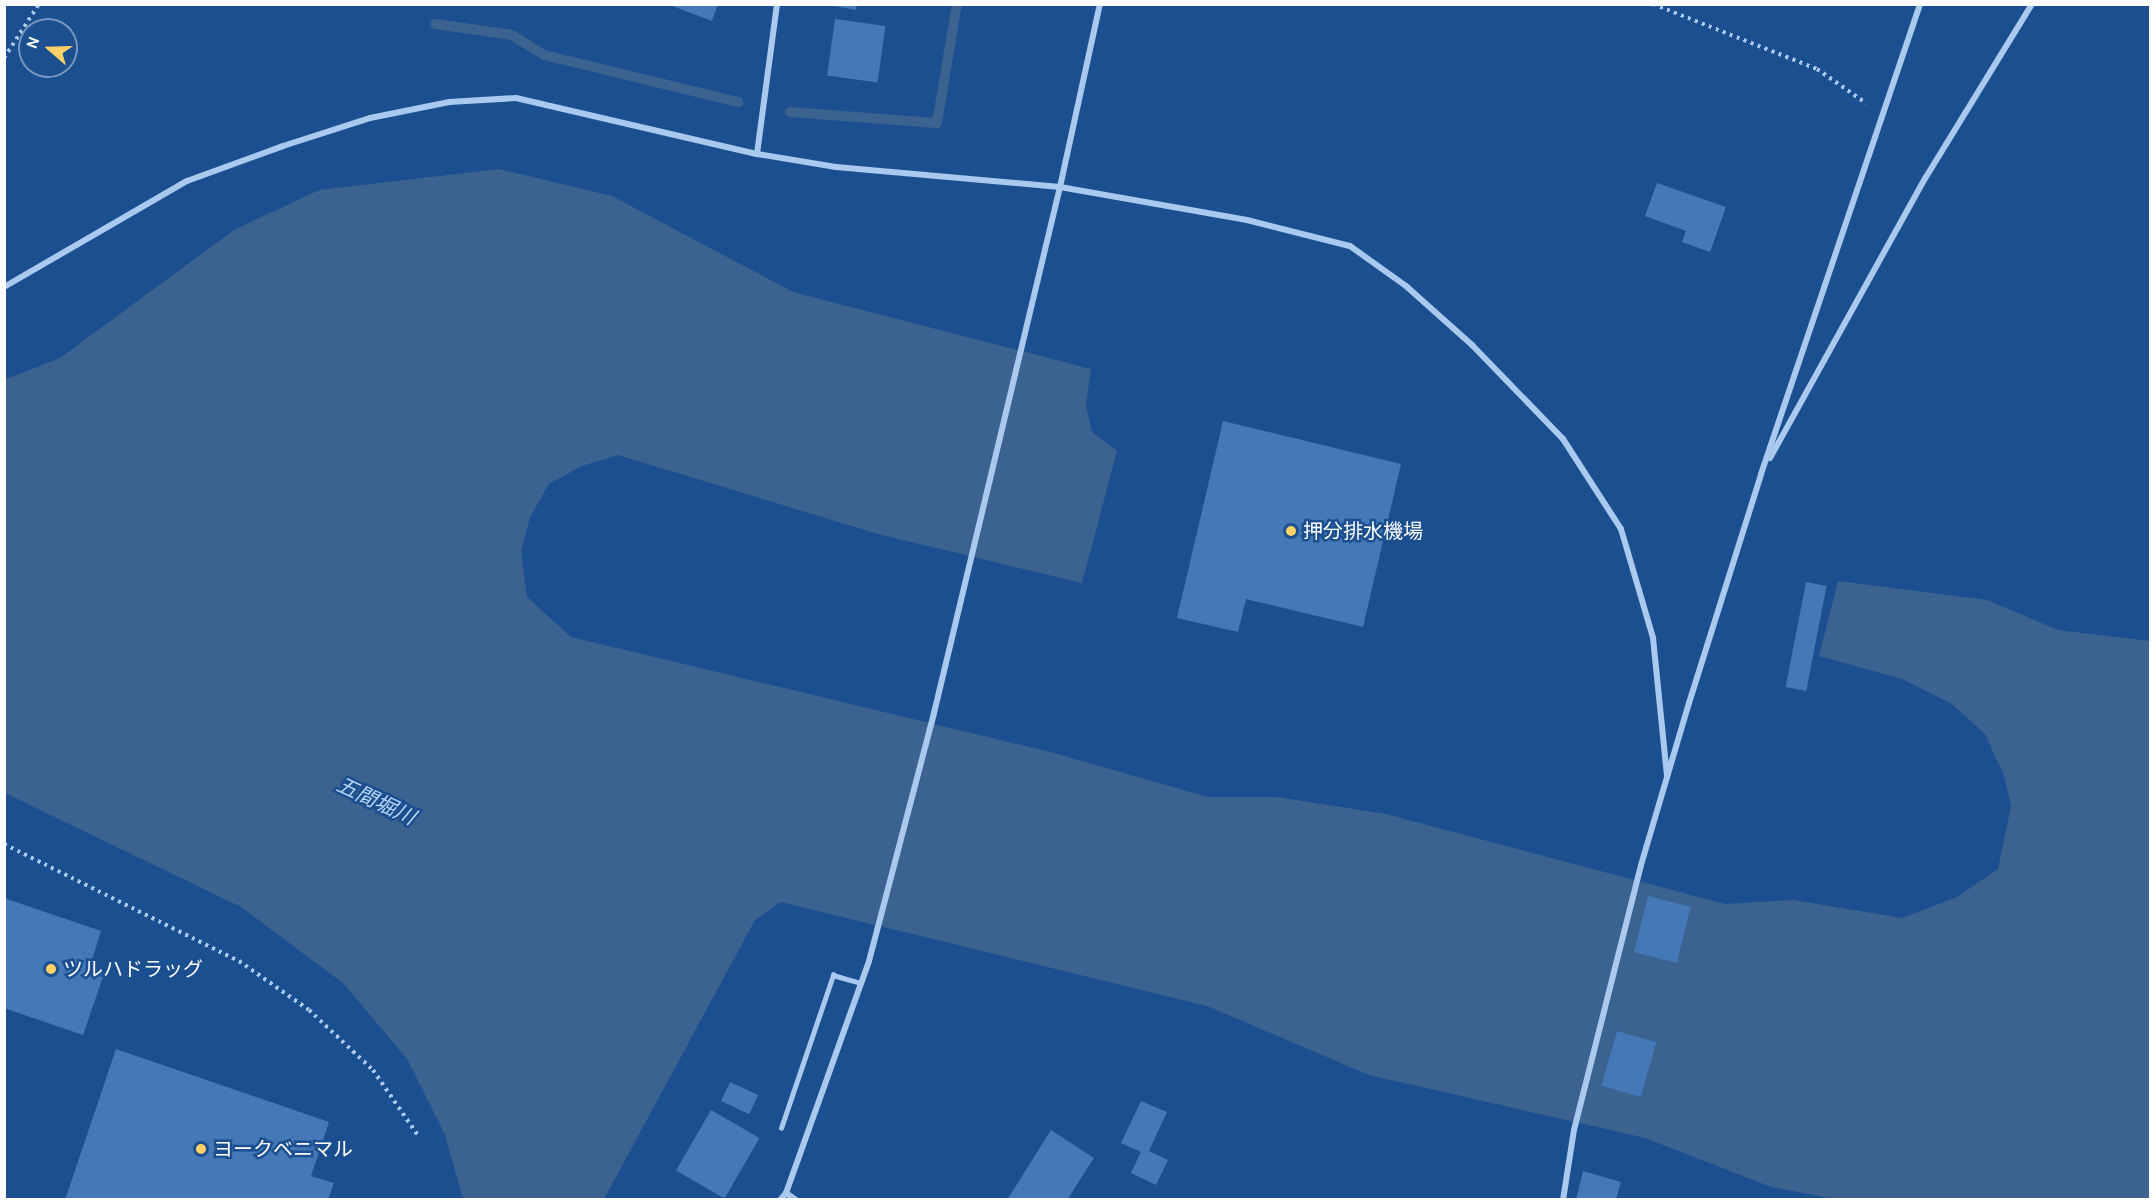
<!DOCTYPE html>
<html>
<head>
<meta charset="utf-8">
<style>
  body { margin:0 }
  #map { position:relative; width:2155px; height:1204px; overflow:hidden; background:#1b4f8f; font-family:Karla,"Noto Sans JP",sans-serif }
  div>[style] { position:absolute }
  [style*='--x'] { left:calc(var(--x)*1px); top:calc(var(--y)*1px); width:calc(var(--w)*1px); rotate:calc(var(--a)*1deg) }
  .water>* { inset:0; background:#3c6290 }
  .stream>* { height:10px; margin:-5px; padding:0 5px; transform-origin:5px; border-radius:5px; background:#3c6290 }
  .building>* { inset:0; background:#4478b7; transform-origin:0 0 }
  .path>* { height:4px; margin-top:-2px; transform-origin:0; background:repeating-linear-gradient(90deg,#a9c9ee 0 3px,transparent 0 7.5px) }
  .lane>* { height:4.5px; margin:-2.25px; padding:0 2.25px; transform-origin:2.25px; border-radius:2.25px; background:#a9c9ee }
  .street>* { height:6px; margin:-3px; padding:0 3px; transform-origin:3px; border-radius:3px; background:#a9c9ee }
  .dots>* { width:16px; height:16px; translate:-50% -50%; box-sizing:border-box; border:3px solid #1b4f8f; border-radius:50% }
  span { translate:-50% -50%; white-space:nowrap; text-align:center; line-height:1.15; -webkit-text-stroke:5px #1b4f8f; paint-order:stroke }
  .poi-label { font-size:20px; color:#fff }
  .left { translate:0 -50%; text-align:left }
  .water-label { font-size:21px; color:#b5d3f5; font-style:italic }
  .frame { position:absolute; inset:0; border:6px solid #fff; pointer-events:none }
  .north { position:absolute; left:18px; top:18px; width:60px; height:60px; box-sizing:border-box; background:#1b4f8f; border:2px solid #7695bc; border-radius:50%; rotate:290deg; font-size:16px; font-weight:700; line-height:24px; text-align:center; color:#fff }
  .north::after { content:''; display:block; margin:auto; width:21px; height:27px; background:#ffd166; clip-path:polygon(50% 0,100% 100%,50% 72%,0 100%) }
</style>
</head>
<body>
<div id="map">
  <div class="water">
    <i style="clip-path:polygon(499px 169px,612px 196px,793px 292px,1091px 369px,1086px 406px,1092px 432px,1117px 451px,1082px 583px,878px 534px,618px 455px,582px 466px,549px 484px,530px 517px,521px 551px,527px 597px,571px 637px,1054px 753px,1208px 797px,1277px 797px,1386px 814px,1725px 904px,1793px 900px,1902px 918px,1957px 897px,1998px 869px,2011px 806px,2004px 776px,1985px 734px,1952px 704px,1902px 679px,1819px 656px,1838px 581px,1987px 600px,2058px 630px,2150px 641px,2150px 1199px,1840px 1200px,1771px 1187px,1645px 1138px,1369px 1075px,1207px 1006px,781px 902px,755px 920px,604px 1199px,463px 1199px,445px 1135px,407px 1059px,343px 983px,241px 907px,5px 793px,4px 380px,60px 358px,234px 230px,319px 190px)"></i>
  </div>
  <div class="stream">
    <i style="--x:435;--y:24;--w:78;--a:8.1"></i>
    <i style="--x:512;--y:35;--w:38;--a:32"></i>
    <i style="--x:544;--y:55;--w:200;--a:13.6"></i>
    <i style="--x:790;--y:112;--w:147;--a:4.3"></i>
    <i style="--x:937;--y:123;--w:121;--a:-80.5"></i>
  </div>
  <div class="building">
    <i style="clip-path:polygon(667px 4px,718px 4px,712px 21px)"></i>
    <i style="clip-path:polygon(824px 4px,857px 4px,856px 10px)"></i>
    <i style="left:835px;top:19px;width:51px;height:57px;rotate:8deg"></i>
    <i style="clip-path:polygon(1657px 183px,1726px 207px,1710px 252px,1682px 242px,1686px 231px,1645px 216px)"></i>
    <i style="clip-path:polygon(1223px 421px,1401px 464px,1363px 627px,1246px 599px,1238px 632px,1177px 618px)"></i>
    <i style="left:1806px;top:582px;width:21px;height:107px;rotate:11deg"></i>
    <i style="left:1648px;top:896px;width:44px;height:58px;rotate:14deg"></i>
    <i style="clip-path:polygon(4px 898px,101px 931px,90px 966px,105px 971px,83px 1035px,4px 1008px)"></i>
    <i style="left:1617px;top:1031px;width:41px;height:57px;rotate:16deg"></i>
    <i style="clip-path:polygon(116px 1049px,329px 1122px,311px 1176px,334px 1183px,328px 1200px,65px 1200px)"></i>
    <i style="left:730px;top:1082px;width:31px;height:21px;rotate:25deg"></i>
    <i style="clip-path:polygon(1141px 1101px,1167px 1112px,1149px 1151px,1168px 1160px,1156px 1185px,1131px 1173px,1141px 1152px,1121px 1143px)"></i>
    <i style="left:711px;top:1110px;width:56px;height:70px;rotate:30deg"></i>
    <i style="clip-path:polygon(1051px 1130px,1094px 1158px,1067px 1200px,1007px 1200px)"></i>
    <i style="clip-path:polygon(1583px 1171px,1621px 1182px,1616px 1200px,1576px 1200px)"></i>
  </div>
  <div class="path">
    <i style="--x:1653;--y:4;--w:176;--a:21.6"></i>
    <i style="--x:1817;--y:69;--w:60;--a:34.8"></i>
    <i style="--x:4;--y:58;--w:64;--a:-57.1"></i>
    <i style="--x:4;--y:844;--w:263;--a:26.5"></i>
    <i style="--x:239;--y:961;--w:85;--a:35"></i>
    <i style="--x:309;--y:1010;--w:88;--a:43.2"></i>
    <i style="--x:373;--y:1070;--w:81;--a:55.5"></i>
  </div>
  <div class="lane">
    <i style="--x:781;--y:1128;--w:162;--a:-71.2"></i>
    <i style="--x:833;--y:975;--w:29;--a:16"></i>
  </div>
  <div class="street">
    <i style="--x:757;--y:154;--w:151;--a:-82.4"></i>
    <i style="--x:4;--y:287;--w:211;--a:-30.1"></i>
    <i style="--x:187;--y:181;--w:102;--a:-20"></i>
    <i style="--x:283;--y:146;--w:91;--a:-17.8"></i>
    <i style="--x:370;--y:118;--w:81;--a:-11.4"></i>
    <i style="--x:449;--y:102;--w:67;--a:-3.4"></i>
    <i style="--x:516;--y:98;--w:247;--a:13.1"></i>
    <i style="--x:757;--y:154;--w:80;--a:9.3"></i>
    <i style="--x:836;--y:167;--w:225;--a:5.1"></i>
    <i style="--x:1060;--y:187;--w:190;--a:10"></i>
    <i style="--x:1247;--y:220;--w:106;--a:14.2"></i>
    <i style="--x:1350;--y:246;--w:69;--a:35.5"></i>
    <i style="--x:1406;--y:286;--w:89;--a:41.8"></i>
    <i style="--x:1472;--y:345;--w:131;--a:45.9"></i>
    <i style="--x:1563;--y:439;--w:107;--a:57.2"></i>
    <i style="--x:1621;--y:529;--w:114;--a:73.6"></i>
    <i style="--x:1653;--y:638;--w:139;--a:84.2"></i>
    <i style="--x:1770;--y:458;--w:321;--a:-61"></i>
    <i style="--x:1926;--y:177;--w:203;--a:-58.5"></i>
    <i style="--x:786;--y:1193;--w:12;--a:35"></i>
    <i style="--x:780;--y:1200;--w:9;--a:-49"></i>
    <i style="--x:786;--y:1193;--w:246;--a:-70.3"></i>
    <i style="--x:869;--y:961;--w:256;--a:-75.3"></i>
    <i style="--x:934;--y:713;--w:541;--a:-76.53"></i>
    <i style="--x:1060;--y:187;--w:187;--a:-77.7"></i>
    <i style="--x:1563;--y:1200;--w:71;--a:-81.1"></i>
    <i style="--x:1574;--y:1130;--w:273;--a:-75.8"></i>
    <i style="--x:1641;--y:865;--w:169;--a:-73.5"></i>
    <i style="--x:1689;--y:703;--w:240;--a:-72.5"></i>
    <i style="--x:1761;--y:474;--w:496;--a:-71.3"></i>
  </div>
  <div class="dots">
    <i style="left:1291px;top:531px;background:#ffd166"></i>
    <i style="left:51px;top:969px;background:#ffd166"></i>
    <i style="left:201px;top:1149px;background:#ffd166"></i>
  </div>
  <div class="poi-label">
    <span class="left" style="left:1303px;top:531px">押分排水機場</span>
    <span class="left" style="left:63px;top:969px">ツルハドラッグ</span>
    <span class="left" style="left:213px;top:1149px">ヨークベニマル</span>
  </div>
  <div class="water-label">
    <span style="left:376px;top:801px;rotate:25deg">五間堀川</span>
  </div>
  <div class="frame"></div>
  <div class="north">N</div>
</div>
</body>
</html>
